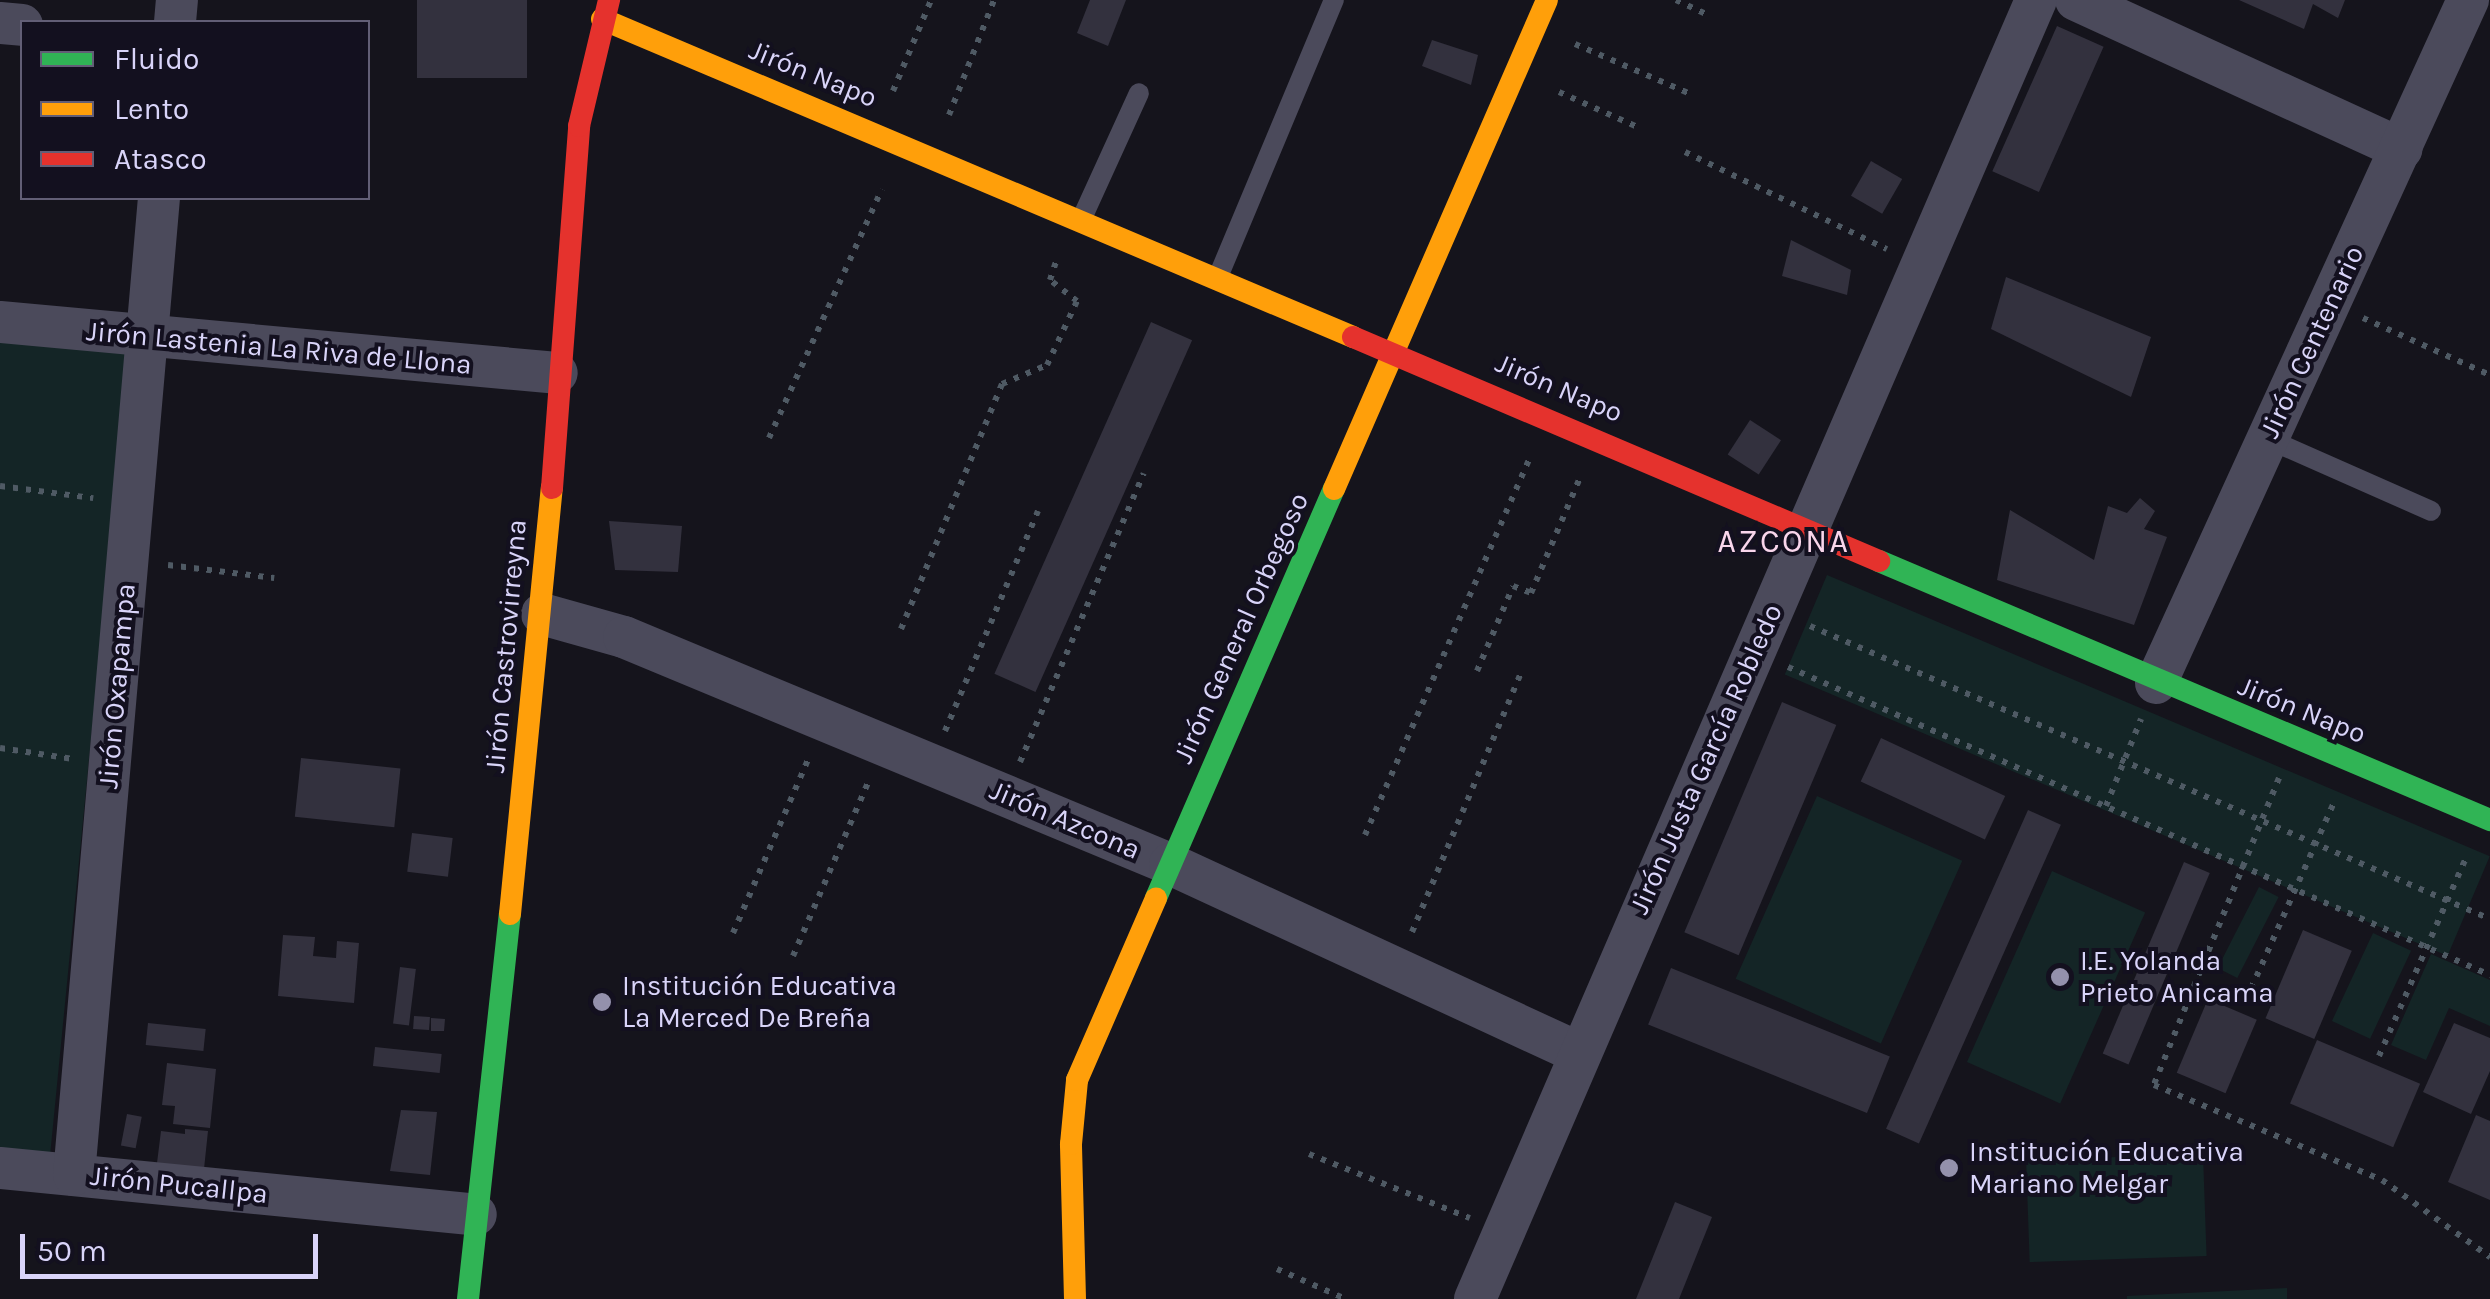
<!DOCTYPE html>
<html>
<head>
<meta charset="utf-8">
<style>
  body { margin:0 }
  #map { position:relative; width:2490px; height:1299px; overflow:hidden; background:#15141c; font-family:Karla,sans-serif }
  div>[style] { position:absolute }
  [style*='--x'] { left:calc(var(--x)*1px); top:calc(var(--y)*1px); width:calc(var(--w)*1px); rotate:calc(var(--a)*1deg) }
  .green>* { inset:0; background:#142526; transform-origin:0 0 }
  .building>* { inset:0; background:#33313e; transform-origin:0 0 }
  .path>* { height:6px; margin-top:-3px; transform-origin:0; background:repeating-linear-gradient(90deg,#4f5a64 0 5px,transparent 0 13px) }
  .lane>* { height:20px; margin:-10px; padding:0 10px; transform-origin:10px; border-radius:10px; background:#4b4a5b }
  .street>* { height:42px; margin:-21px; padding:0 21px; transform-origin:21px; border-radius:21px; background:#4b4a5b }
  .fast>* { height:22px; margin:-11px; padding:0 11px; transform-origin:11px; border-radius:11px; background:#30b455 }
  .slow>* { height:22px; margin:-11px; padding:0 11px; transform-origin:11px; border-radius:11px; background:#ff9f0a }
  .jam>* { height:22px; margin:-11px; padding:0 11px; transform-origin:11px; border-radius:11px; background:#e5322d }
  .dots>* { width:28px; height:28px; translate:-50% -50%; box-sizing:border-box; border:5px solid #13101f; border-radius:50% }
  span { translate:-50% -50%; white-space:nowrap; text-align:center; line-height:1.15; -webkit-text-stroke:8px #13101f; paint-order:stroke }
  .street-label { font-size:28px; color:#d9d4f9 }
  .poi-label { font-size:28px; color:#d9d4f9 }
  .left { translate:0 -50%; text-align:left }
  .quarter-label { font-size:32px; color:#f9d6eb; letter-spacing:2.5px }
  .legend { position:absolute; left:20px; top:20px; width:350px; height:180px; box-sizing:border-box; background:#13101f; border:2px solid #625e76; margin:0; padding:12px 18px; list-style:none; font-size:30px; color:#d9d4f9 }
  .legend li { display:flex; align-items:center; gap:20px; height:50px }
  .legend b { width:50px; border:2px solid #625e76 }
  .scale { position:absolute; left:20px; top:1234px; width:298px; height:45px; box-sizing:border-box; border:5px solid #d9d4f9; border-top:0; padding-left:12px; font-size:30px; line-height:35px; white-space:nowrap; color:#d9d4f9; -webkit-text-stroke:8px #13101f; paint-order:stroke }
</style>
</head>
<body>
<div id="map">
  <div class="green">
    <i style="clip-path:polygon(0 340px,129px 352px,50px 1156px,0 1151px)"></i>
    <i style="left:1827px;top:575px;width:720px;height:108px;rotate:23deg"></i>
    <i style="left:1817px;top:796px;width:159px;height:200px;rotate:24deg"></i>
    <i style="left:2052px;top:871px;width:102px;height:209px;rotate:24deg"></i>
    <i style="left:2259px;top:887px;width:22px;height:91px;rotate:27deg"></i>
    <i style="left:2373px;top:933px;width:42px;height:97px;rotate:25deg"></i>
    <i style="clip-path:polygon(2431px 954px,2490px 980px,2490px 1026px,2449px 1008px,2426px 1060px,2391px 1045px)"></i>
    <i style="left:2203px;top:1154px;width:102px;height:177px;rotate:88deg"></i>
    <i style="clip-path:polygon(2287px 1288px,2287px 1299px,2127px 1299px,2127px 1296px)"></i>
  </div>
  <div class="building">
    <i style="left:417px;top:0;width:110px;height:78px"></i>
    <i style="clip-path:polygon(1090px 0,1126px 0,1108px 46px,1077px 33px)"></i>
    <i style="clip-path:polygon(2239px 0,2345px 0,2338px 18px,2313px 4px,2304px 29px)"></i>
    <i style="left:2057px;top:26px;width:51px;height:159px;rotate:24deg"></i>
    <i style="clip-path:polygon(1432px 40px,1478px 55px,1471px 85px,1422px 66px)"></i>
    <i style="left:1871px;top:161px;width:36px;height:40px;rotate:30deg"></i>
    <i style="clip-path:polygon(1791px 240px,1851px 270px,1847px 295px,1782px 276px)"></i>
    <i style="clip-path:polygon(2006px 277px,2151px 337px,2131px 397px,1991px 329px)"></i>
    <i style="left:1151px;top:322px;width:45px;height:385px;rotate:24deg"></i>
    <i style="left:1750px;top:420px;width:37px;height:41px;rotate:33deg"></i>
    <i style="clip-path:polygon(2140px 498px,2155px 511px,2144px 529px,2167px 537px,2134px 625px,1997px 580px,2010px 510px,2094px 560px,2108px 506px,2127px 513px)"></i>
    <i style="clip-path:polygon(609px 521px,682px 526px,678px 572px,615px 570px)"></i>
    <i style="left:1782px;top:702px;width:59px;height:250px;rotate:23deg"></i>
    <i style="left:1881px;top:738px;width:137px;height:48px;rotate:25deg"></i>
    <i style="left:301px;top:758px;width:100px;height:59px;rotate:6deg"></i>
    <i style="left:2028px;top:810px;width:36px;height:349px;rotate:24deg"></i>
    <i style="left:412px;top:833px;width:41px;height:39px;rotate:7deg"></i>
    <i style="left:2184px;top:862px;width:28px;height:208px;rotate:23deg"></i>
    <i style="left:2303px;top:930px;width:53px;height:96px;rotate:23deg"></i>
    <i style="clip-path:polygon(283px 935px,315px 937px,313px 956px,336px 958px,337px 941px,359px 943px,354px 1003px,278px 996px)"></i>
    <i style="left:400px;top:967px;width:16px;height:57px;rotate:7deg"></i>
    <i style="left:1671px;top:968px;width:236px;height:61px;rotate:22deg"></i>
    <i style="left:2208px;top:999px;width:53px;height:80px;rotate:23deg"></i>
    <i style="left:414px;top:1016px;width:16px;height:13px;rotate:4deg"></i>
    <i style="clip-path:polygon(431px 1018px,445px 1019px,444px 1031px,431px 1031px)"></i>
    <i style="left:148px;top:1023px;width:58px;height:22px;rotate:6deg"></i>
    <i style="clip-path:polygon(2454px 1023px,2490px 1038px,2490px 1071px,2471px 1114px,2423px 1092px)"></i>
    <i style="left:2317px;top:1040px;width:112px;height:69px;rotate:23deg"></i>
    <i style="left:375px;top:1047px;width:67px;height:19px;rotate:6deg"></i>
    <i style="clip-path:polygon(167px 1063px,216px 1069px,210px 1128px,173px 1124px,175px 1106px,162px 1105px)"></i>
    <i style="clip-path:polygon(401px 1110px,437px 1112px,430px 1175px,390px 1171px)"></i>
    <i style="left:127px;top:1114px;width:15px;height:32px;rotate:11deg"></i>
    <i style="clip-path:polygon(2476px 1115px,2490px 1121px,2490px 1200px,2448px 1182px)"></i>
    <i style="clip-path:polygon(185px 1129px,208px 1131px,204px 1169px,157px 1163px,161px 1131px,185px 1134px)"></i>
    <i style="clip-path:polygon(1675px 1202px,1712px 1217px,1679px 1299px,1636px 1299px)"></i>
  </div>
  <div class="path">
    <i style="--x:1676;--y:0;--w:33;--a:25"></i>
    <i style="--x:1575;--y:44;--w:129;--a:23.4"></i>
    <i style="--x:893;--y:91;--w:99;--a:-67.3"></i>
    <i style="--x:1559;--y:92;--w:89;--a:24"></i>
    <i style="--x:949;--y:115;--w:123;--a:-68.6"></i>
    <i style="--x:1685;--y:152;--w:224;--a:25.7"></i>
    <i style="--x:2363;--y:318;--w:139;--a:24.2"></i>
    <i style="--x:769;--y:438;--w:273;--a:-65.6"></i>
    <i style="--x:0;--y:486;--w:94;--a:7.4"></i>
    <i style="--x:168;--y:565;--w:107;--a:7"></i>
    <i style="--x:1810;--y:626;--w:740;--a:23.31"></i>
    <i style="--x:901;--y:629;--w:265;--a:-67.6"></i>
    <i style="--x:1002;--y:384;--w:49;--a:-22.9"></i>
    <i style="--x:1047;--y:365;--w:71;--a:-64.9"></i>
    <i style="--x:1077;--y:301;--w:34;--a:-142"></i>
    <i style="--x:1050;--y:280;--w:20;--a:-72"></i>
    <i style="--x:1788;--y:667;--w:767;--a:23.69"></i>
    <i style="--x:1477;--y:671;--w:92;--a:-67"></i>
    <i style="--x:1513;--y:586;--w:19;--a:21"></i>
    <i style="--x:1531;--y:593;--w:123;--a:-67"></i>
    <i style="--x:945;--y:731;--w:239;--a:-67.1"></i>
    <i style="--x:0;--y:748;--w:74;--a:8.6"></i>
    <i style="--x:1020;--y:762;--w:314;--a:-66.8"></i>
    <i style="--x:2279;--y:778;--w:331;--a:112.2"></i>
    <i style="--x:2154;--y:1085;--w:247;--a:22.6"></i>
    <i style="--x:2382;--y:1180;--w:133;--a:35.5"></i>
    <i style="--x:2106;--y:806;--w:94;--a:-68.1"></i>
    <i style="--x:1365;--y:835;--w:409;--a:-66.4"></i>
    <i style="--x:1412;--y:932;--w:279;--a:-67.2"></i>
    <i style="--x:733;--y:933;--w:194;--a:-66.6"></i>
    <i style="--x:793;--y:956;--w:189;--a:-66.6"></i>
    <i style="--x:2246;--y:1000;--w:214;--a:-66"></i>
    <i style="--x:2379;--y:1056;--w:214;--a:-66.3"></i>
    <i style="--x:1309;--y:1154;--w:173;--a:21.7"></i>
    <i style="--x:1277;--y:1269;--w:75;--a:23.5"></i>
  </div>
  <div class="lane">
    <i style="--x:1082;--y:218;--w:137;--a:-65.5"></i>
    <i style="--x:1218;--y:277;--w:300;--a:-67.3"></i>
    <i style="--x:2268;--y:439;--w:178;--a:23.8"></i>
  </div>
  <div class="street">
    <i style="--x:2076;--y:0;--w:358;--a:24.6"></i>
    <i style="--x:175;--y:22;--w:22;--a:-85"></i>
    <i style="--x:0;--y:23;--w:22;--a:5"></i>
    <i style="--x:0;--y:322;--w:559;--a:5.23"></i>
    <i style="--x:542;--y:614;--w:85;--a:15.7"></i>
    <i style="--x:624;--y:637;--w:591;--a:22.58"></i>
    <i style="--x:1170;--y:864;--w:448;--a:24.8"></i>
    <i style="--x:2156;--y:683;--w:751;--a:-65.45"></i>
    <i style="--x:0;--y:1168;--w:478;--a:5.6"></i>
    <i style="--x:74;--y:1175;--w:981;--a:-85.03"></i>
    <i style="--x:1475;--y:1299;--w:1415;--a:-66.64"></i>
  </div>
  <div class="fast">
    <i style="--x:1879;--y:561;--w:664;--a:22.97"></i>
    <i style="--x:1156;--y:898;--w:446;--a:-66.5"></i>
    <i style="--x:468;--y:1299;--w:387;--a:-83.8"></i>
  </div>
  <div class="slow">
    <i style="--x:602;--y:19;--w:816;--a:22.95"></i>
    <i style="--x:1334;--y:489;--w:533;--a:-66.46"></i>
    <i style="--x:510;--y:914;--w:428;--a:-84.4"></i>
    <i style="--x:1075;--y:1299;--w:155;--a:-91.5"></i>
    <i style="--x:1071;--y:1144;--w:64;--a:-84.6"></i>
    <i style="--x:1077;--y:1080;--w:198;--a:-66.5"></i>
  </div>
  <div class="jam">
    <i style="--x:1353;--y:337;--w:572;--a:23.07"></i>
    <i style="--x:552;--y:488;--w:363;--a:-85.7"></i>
    <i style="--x:579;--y:126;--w:130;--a:-76.6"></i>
  </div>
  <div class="dots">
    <i style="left:2060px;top:977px;background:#9491ac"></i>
    <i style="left:602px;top:1002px;background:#9491ac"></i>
    <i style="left:1949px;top:1168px;background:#9491ac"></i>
  </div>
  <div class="street-label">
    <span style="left:813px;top:74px;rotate:22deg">Jirón Napo</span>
    <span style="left:2312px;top:342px;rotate:-65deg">Jirón Centenario</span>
    <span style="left:279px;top:348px;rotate:5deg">Jirón Lastenia La Riva de Llona</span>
    <span style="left:1559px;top:388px;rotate:23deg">Jirón Napo</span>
    <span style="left:1241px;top:628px;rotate:-66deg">Jirón General Orbegoso</span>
    <span style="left:506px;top:646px;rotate:-85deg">Jirón Castrovirreyna</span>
    <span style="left:117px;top:686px;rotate:-85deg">Jirón Oxapampa</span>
    <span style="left:2302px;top:710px;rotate:22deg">Jirón Napo</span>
    <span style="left:1706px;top:759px;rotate:-66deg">Jirón Justa García Robledo</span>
    <span style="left:1065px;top:820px;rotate:23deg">Jirón Azcona</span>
    <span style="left:179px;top:1185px;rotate:6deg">Jirón Pucallpa</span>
  </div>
  <div class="poi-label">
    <span class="left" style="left:2080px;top:977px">I.E. Yolanda<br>Prieto Anicama</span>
    <span class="left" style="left:622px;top:1002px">Institución Educativa<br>La Merced De Breña</span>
    <span class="left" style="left:1969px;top:1168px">Institución Educativa<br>Mariano Melgar</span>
  </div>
  <div class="quarter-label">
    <span style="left:1784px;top:542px">AZCONA</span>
  </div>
  <ul class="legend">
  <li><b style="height:12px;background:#30b455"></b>Fluido</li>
  <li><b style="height:12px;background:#ff9f0a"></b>Lento</li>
  <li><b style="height:12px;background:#e5322d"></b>Atasco</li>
  </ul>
  <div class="scale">50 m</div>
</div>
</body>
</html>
